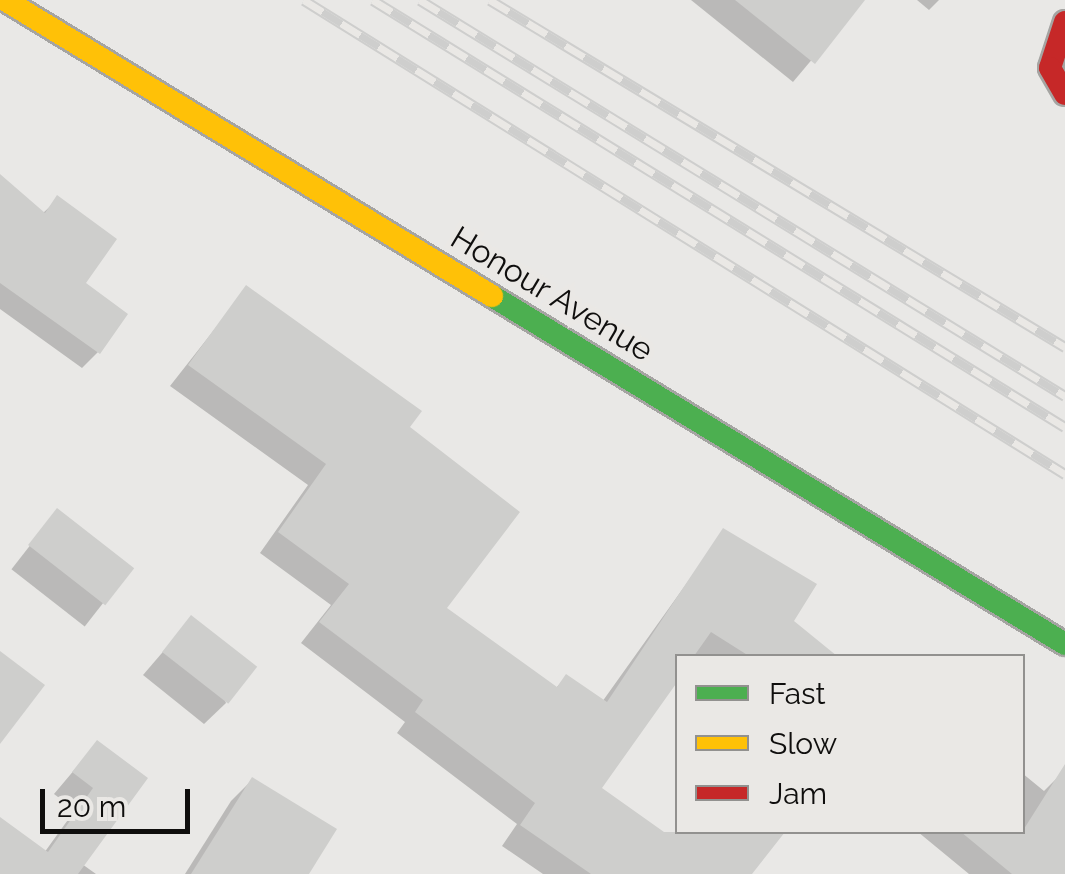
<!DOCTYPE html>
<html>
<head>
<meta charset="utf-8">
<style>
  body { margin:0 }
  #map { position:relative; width:1065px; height:874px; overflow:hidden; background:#e9e8e6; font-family:Raleway,sans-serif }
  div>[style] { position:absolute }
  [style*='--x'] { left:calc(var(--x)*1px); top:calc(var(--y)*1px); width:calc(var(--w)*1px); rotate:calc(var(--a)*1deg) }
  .shadow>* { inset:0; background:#0003; transform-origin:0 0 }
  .building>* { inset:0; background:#cececc; transform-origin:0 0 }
  .roads { filter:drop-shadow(2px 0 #a5a4a2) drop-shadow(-2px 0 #a5a4a2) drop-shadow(0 2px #a5a4a2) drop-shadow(0 -2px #a5a4a2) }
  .fast>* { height:22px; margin:-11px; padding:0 11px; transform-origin:11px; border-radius:11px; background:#4caf50 }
  .slow>* { height:22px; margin:-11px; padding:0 11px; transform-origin:11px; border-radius:11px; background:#ffc107 }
  .jam>* { height:22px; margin:-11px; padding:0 11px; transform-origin:11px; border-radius:11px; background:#c62828 }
  .rail>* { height:11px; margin-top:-5.5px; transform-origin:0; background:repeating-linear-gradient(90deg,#eae8e5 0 22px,#cececd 0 44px); box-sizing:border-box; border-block:2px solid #cececd }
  span { translate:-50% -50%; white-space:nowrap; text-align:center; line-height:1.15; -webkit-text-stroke:10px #eae8e5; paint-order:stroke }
  .street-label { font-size:32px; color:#0f0e0d }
  .legend { position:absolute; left:675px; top:654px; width:350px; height:180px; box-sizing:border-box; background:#eae8e5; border:2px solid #92918f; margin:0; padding:12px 18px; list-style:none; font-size:30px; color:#0f0e0d }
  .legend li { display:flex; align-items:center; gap:20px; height:50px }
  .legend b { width:50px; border:2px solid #92918f }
  .scale { position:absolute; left:40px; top:789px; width:150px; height:45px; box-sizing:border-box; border:5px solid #0f0e0d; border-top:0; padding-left:12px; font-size:30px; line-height:35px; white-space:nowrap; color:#0f0e0d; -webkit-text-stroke:8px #eae8e5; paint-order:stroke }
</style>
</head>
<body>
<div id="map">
  <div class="shadow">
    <i style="clip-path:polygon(691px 0,862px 0,793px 82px)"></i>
    <i style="clip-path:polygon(917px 0,939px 0,929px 10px)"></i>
    <i style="clip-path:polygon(0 178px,42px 214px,58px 199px,98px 352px,82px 368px,0 309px)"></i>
    <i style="clip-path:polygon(247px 288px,406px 428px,443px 609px,555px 689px,566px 677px,602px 702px,724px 531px,791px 622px,833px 656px,678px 656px,599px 789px,677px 844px,686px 832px,751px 832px,770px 847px,749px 874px,543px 874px,502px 846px,517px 824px,397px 733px,405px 722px,301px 643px,331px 605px,260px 553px,308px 485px,170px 386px)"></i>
    <i style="left:57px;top:511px;width:93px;height:74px;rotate:38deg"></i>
    <i style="clip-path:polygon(192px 618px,226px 703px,204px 724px,143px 675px)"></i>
    <i style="clip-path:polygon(97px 743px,145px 778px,82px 864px,96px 874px,0 874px,0 820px,44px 853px,75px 810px,54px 794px)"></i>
    <i style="clip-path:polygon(1022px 773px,1044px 791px,1060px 775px,1065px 779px,1065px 874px,969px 874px,918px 832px,1022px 832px)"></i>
    <i style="clip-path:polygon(252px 780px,306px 874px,185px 874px,231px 801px)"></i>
  </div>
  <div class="building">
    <i style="clip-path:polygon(735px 0,865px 0,815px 64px)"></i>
    <i style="clip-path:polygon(0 174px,45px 213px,57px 195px,117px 239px,86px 283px,128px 314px,100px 354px,0 283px)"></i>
    <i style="clip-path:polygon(246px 285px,422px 411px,410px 427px,520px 512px,447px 608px,557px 687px,566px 674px,607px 702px,723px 528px,817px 584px,794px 621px,837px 656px,749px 656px,711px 632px,694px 656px,678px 656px,678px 681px,602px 788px,664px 832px,785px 832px,752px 874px,591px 874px,520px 825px,535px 803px,415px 712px,423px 700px,319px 622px,349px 584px,278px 532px,326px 464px,188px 365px)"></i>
    <i style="left:57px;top:508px;width:98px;height:47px;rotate:38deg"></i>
    <i style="left:191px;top:615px;width:84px;height:47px;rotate:38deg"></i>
    <i style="clip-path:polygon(0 651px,45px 685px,0 744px)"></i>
    <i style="clip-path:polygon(97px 740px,148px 778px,78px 874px,0 874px,0 817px,48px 852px,93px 788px,72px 772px)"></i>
    <i style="clip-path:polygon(1065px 764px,1065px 874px,1012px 874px,961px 832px,1022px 832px)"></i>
    <i style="clip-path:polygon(252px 777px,337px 829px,309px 874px,191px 874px)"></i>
  </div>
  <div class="roads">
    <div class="fast">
      <i style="--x:492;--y:296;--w:670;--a:31.27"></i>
    </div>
    <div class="slow">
      <i style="--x:5;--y:0;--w:570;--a:31.29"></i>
    </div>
    <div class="jam">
      <i style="--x:1065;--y:22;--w:48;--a:108.1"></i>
      <i style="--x:1050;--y:68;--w:30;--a:60"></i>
    </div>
  </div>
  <div class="rail">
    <i style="--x:304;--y:0;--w:897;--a:31.92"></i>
    <i style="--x:373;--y:0;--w:813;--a:31.68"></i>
    <i style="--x:420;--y:0;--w:757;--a:31.55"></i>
    <i style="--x:490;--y:0;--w:672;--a:31.11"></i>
  </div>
  <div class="street-label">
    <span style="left:552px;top:294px;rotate:31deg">Honour Avenue</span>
  </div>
  <ul class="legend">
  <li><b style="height:12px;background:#4caf50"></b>Fast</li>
  <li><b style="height:12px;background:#ffc107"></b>Slow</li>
  <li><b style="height:12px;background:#c62828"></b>Jam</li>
  </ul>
  <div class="scale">20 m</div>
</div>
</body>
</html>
